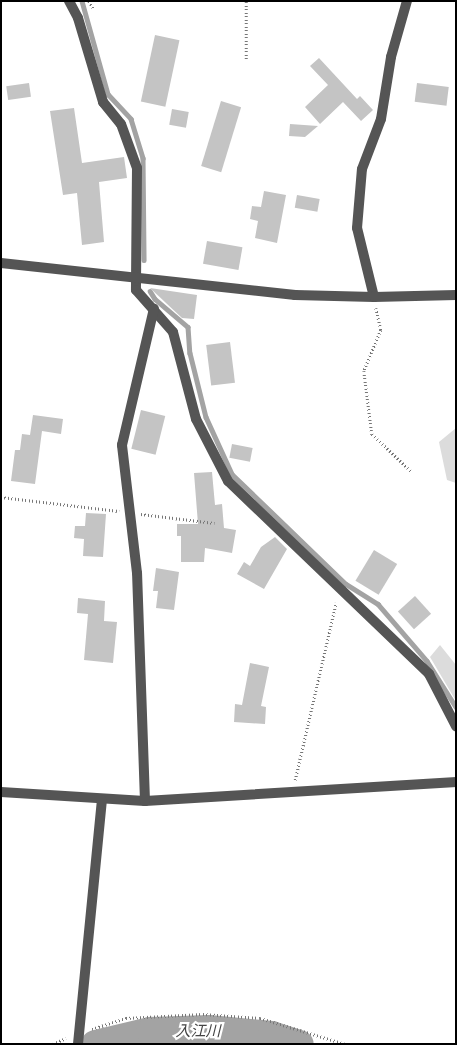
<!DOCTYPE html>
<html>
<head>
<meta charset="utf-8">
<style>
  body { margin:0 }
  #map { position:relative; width:457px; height:1045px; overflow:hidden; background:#fff; font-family:"Noto Sans","Noto Sans JP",sans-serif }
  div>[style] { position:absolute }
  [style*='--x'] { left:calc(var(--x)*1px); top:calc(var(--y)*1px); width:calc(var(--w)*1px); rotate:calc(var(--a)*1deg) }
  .green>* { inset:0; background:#dcdcdc }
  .stream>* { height:4.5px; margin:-2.25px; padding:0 2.25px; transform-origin:2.25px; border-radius:2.25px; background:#a3a3a3 }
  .river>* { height:28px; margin:-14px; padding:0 14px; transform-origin:14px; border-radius:14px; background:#a3a3a3 }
  .building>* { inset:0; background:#c4c4c4; transform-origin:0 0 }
  .path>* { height:2.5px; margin-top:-1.25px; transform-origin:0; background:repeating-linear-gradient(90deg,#777 0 1px,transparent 0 3.5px) }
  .minor>* { height:10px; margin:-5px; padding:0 5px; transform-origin:5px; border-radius:5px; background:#555 }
  .tertiary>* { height:10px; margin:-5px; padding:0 5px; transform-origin:5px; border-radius:5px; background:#555 }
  span { translate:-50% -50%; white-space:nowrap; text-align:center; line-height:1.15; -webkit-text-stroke:4.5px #fff; paint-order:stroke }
  .water-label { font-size:15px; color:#444; font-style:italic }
  .frame { position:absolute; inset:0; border:2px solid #000; pointer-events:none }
</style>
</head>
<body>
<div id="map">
  <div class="green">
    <i style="clip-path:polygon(456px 428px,456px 483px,447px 480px,439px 442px)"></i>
    <i style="clip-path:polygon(440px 645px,456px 665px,456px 701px,430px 657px)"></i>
  </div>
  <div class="stream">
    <i style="--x:82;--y:1;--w:97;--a:74.4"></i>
    <i style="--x:108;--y:94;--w:34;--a:47"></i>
    <i style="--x:131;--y:119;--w:41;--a:72.9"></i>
    <i style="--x:143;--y:158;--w:102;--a:89.4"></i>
    <i style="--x:150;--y:291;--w:9;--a:58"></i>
    <i style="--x:155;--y:299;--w:43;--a:40.3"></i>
    <i style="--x:188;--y:327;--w:26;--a:86"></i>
    <i style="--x:190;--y:353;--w:66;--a:76"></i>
    <i style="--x:206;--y:417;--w:63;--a:65.5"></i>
    <i style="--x:232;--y:474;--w:158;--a:44"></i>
    <i style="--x:346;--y:584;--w:38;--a:32"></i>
    <i style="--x:378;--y:604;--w:75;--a:49.3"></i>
    <i style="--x:427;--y:661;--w:54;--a:57.8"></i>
  </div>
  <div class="river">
    <i style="--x:95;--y:1044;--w:57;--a:-13.3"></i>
    <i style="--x:150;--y:1031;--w:59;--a:-1.9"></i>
    <i style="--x:209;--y:1029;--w:63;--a:5.4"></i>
    <i style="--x:272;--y:1035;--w:29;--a:18"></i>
  </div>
  <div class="building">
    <i style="left:155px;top:35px;width:25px;height:68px;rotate:12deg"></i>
    <i style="clip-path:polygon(319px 58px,357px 99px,360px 96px,373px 110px,361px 121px,343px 102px,320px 124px,305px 107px,328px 85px,310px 66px)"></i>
    <i style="left:29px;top:83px;width:14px;height:23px;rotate:82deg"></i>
    <i style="left:417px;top:83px;width:32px;height:19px;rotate:7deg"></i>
    <i style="left:221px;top:101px;width:21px;height:68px;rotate:17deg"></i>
    <i style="clip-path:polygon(74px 108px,82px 163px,124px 157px,127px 178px,99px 182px,104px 242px,82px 245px,77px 193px,63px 195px,50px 111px)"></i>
    <i style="left:172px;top:109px;width:17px;height:16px;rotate:10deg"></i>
    <i style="clip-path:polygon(290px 124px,318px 126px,305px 137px,289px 136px)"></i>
    <i style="clip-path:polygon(264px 191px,286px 195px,277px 243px,255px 238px,258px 221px,250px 219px,252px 206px,261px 207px)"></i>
    <i style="left:297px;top:195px;width:23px;height:13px;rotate:10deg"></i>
    <i style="left:207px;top:241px;width:36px;height:23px;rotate:10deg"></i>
    <i style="clip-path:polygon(150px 288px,197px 295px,194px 319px,182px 318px)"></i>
    <i style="left:230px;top:342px;width:41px;height:24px;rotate:83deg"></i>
    <i style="left:141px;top:410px;width:25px;height:40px;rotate:14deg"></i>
    <i style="clip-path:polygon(33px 415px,63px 419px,61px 434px,42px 431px,35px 484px,11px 481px,15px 450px,20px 450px,22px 434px,30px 435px)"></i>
    <i style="left:232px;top:444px;width:21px;height:14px;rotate:11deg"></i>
    <i style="clip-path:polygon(212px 472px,215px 505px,222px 504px,224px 528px,236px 530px,232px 553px,205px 548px,204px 562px,181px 562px,181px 536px,177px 536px,177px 524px,198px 524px,194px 473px)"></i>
    <i style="clip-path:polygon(86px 513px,106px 514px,103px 557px,83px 556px,84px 539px,74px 538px,75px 526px,85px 526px)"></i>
    <i style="clip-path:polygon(275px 537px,287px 549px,264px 589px,237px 574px,244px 562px,250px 566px,261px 547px)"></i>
    <i style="left:374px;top:550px;width:27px;height:36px;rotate:31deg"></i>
    <i style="clip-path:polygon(156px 568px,179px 572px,174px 610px,156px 608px,158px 591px,153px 591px)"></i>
    <i style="left:415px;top:596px;width:24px;height:23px;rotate:48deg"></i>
    <i style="clip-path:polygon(78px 598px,105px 601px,104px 621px,117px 622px,113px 663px,84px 660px,88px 614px,77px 613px)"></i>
    <i style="clip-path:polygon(250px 663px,269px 667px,261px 706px,266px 707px,265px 724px,234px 722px,235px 704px,242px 705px)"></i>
  </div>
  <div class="path">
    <i style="--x:89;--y:1;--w:9;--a:58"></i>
    <i style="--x:246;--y:59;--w:58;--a:-90"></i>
    <i style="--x:376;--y:308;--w:23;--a:77"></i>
    <i style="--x:381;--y:330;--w:44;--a:112.5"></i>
    <i style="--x:364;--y:371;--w:64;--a:82.8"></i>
    <i style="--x:372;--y:434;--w:54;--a:43.5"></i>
    <i style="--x:1;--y:497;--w:119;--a:6.8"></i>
    <i style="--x:141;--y:514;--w:74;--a:7"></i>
    <i style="--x:295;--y:780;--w:182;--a:-77"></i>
    <i style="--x:92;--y:1029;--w:36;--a:-18"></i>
    <i style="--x:126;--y:1018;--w:77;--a:-3"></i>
    <i style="--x:203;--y:1014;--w:57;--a:4"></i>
    <i style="--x:260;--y:1018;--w:89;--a:17"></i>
    <i style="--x:53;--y:1044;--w:14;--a:-25"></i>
  </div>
  <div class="minor">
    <i style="--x:69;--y:1;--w:19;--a:62"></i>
    <i style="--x:78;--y:18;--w:88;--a:73.4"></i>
    <i style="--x:103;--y:102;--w:28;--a:51"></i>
    <i style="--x:121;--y:124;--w:47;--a:70"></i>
    <i style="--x:137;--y:168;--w:122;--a:90.5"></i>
    <i style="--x:136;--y:290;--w:56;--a:48.6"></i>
    <i style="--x:173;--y:332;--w:90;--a:75.2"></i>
    <i style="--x:196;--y:419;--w:70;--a:62.7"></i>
    <i style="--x:228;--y:481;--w:279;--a:43.8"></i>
    <i style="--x:429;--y:674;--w:59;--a:62.6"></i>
    <i style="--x:374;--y:297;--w:71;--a:-103.8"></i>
    <i style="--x:357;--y:228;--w:59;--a:-85.2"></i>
    <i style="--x:362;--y:169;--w:53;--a:-69.2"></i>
    <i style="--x:381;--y:119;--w:63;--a:-80.8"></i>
    <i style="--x:391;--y:57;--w:58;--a:-74.1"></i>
    <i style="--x:1;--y:792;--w:144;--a:3.6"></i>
    <i style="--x:145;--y:801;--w:312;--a:-3.5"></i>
    <i style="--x:145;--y:801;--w:228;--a:-92"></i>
    <i style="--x:137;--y:573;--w:129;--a:-96.7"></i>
    <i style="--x:122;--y:445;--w:140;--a:-76.8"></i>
    <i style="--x:78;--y:1044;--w:245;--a:-84.4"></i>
  </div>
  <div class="tertiary">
    <i style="--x:1;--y:263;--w:296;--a:6.2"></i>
    <i style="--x:295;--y:295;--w:79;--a:1.5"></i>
    <i style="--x:374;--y:297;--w:82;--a:-1.4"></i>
  </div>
  <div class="water-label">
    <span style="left:198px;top:1031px">入江川</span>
  </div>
  <div class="frame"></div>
</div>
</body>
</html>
